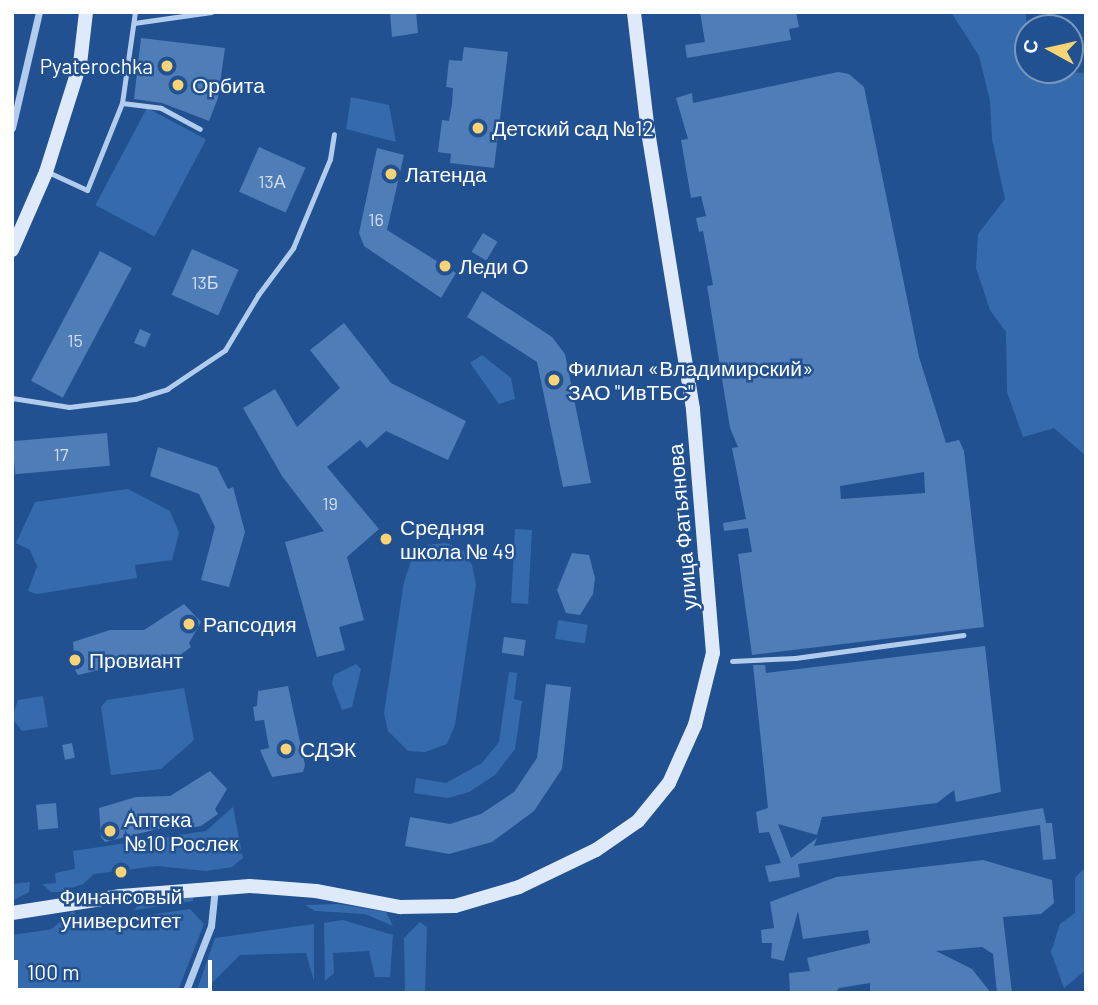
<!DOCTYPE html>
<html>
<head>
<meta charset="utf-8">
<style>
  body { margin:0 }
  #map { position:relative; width:1098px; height:1005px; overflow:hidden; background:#215190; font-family:Barlow,sans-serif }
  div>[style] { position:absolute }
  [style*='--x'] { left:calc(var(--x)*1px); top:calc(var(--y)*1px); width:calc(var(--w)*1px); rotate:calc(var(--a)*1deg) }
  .green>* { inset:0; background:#356bad; transform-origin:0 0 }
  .building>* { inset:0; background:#4e7db8; transform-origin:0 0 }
  .lane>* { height:5px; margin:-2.5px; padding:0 2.5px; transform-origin:2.5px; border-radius:2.5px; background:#b2cced }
  .street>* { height:7px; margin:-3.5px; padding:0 3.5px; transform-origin:3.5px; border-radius:3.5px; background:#b2cced }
  .secondary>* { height:14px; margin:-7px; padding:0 7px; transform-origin:7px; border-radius:7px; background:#deeafa }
  .dots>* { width:19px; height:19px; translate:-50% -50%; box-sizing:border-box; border:4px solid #215190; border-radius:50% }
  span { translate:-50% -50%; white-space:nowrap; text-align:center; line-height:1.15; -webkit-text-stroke:5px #215190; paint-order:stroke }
  .number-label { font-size:18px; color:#d3deed }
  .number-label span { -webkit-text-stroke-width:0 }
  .poi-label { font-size:21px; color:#fff }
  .right { translate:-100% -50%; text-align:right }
  .left { translate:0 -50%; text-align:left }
  .street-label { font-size:21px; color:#fff }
  .frame { position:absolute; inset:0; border:14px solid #fff; pointer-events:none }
  .north { position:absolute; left:1014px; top:14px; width:70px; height:70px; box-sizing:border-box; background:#215190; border:2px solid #7a97bc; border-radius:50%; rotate:278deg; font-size:19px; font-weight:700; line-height:28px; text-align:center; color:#fff }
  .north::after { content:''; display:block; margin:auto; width:24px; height:32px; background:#f9d374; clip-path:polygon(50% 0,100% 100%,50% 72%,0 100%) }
  .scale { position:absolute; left:14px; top:960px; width:198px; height:32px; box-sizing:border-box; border:4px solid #fff; border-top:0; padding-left:9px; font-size:21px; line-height:24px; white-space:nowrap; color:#fff; -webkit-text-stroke:5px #215190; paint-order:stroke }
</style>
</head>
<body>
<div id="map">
  <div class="green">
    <i style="clip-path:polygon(951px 12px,1026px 12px,1028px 70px,1086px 73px,1086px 456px,1054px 428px,1023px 437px,1007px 392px,1006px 332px,990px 310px,976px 268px,978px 234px,1005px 199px,992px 139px,990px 101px,979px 56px)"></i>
    <i style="clip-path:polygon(351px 97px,389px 105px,396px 142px,346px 129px)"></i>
    <i style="left:147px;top:108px;width:67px;height:110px;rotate:28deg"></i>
    <i style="clip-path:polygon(482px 355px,511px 378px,515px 399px,499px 404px,470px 363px)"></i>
    <i style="clip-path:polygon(128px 489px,170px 511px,179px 533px,172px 560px,135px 565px,137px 578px,37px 594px,28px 591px,37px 566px,30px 550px,16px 543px,35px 502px)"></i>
    <i style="left:515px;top:529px;width:17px;height:74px;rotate:3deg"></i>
    <i style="clip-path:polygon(446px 543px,462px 549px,472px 565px,476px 584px,455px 725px,447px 744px,425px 752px,408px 751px,388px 731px,384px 713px,404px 582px,412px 558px,427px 545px)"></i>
    <i style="left:558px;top:620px;width:30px;height:19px;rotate:9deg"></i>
    <i style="clip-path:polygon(356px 664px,361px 669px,352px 707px,342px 710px,332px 684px,334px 675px)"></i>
    <i style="clip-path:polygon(509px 672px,517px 673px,514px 699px,522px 701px,515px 749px,495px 775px,469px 792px,448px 798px,414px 793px,416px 778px,446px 783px,482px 763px,499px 742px)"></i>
    <i style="clip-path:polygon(184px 688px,194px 740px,161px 769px,111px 775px,101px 707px,107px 700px)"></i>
    <i style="clip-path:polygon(43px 696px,48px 727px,22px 731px,12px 718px,18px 700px)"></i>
    <i style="clip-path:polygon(233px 807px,243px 858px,232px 867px,206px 871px,157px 866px,94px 874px,83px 884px,59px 892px,51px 892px,42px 884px,56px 883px,55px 873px,75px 869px,73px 851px,206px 831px)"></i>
    <i style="clip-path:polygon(1086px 866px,1086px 970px,1064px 988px,1051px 952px,1060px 924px,1075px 913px,1075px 878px)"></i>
    <i style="clip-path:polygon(30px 882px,29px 892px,12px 901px,12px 884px)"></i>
    <i style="clip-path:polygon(194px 894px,193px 901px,135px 910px,139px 902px)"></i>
    <i style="clip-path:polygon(338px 904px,386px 912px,393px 926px,365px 914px,315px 911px,305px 905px)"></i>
    <i style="clip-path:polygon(190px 909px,204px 924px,177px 993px,12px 993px,12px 935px)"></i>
    <i style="left:73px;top:911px;width:8px;height:62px;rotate:50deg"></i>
    <i style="clip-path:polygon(343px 920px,393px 935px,390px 977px,375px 977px,369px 951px,333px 953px,334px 973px,325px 981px,324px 923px)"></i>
    <i style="clip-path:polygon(420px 922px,427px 927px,425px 993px,405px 993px,404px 938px)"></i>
    <i style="clip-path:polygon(314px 924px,314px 981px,306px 953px,240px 955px,210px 985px,215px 993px,196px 993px,215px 938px)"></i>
  </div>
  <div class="building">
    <i style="clip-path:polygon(390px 12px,416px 12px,418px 33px,392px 37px)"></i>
    <i style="clip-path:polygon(700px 12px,796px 12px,799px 27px,789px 29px,791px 40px,687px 58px,685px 45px,705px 42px)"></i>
    <i style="clip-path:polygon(141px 38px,225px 48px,218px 98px,209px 121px,162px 103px,134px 99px)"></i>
    <i style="clip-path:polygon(464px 47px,508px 52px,494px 168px,450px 163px,451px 154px,438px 152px,442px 120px,449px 121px,452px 104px,453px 88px,446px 87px,449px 60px,462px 61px)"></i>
    <i style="clip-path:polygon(evenodd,838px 72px,849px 74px,864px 87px,919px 357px,946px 443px,959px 440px,964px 451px,984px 627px,752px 655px,738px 554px,752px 552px,748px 528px,724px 531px,723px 523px,746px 519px,732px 448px,738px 447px,730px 428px,707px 286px,713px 285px,703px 231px,699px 232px,696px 218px,706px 216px,701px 196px,691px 198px,681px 140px,688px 139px,676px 98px,692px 93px,693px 103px,838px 72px,924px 472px,925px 493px,841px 499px,840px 486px,924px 472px)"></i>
    <i style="left:259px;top:147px;width:51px;height:49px;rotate:24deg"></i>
    <i style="clip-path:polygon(377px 148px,404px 155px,387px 230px,456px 273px,441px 298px,364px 246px,359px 233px)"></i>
    <i style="left:483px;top:233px;width:17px;height:22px;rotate:31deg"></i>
    <i style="left:192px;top:249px;width:51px;height:50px;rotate:24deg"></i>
    <i style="left:100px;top:251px;width:36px;height:147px;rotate:28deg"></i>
    <i style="clip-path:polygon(482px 291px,552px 337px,565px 354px,591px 483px,563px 487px,537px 362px,467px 317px)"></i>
    <i style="clip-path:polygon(344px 323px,391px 383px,466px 421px,448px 460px,386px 431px,367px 448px,360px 440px,327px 467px,379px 529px,347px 557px,364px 620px,339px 627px,345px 650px,317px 657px,285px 542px,324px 531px,282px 476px,243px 408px,275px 389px,297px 427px,340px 388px,310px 350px)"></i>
    <i style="left:140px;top:329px;width:12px;height:15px;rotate:24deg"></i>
    <i style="left:107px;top:433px;width:33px;height:95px;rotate:85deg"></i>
    <i style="clip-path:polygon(158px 447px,217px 467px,228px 489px,233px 487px,245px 532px,229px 587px,201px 580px,215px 527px,199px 494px,150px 476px)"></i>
    <i style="clip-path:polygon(572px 553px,589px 555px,595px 578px,593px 594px,580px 615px,566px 613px,557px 590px)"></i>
    <i style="clip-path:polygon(184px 604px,201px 622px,189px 643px,191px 647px,175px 659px,164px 662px,151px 657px,78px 675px,75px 670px,73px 642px,110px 630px,144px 630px)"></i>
    <i style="left:504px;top:637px;width:22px;height:16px;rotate:8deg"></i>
    <i style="clip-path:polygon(985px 646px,1001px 792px,956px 802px,954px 790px,937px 803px,822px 817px,817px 835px,778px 824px,791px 858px,817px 838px,814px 846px,1043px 808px,1046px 823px,1052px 823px,1056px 859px,1043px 860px,1040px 825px,798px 864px,800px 877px,769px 882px,765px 866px,781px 863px,769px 832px,759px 833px,756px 812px,768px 808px,753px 665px,765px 665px,766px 673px)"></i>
    <i style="clip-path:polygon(546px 684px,571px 687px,562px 769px,534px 811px,492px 842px,449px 854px,405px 846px,410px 817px,450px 824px,481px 814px,514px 792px,537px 758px)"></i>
    <i style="clip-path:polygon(288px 686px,305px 765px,303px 772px,272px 777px,260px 750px,269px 748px,264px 720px,255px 721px,253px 707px,257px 706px,258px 691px)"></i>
    <i style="left:72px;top:743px;width:15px;height:10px;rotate:79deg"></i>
    <i style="clip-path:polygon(210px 771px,227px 789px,215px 809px,218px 814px,201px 826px,190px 828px,178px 824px,105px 842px,101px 837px,99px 808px,136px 797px,170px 796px)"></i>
    <i style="left:56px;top:803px;width:25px;height:20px;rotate:85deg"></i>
    <i style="clip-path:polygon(983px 860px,1052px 880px,1054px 903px,1041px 914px,1003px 917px,1012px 993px,997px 993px,993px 954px,982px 947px,936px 951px,972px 969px,991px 993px,870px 993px,870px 983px,839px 988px,835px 993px,790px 993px,789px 973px,810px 971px,807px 958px,870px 943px,868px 930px,803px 939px,798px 911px,784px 961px,771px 958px,772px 943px,762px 943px,761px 930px,774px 928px,770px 902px,836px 877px)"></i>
  </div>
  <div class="lane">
    <i style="--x:134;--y:23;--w:78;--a:-8.1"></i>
    <i style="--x:122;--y:103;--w:39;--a:7"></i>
    <i style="--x:161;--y:108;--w:44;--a:28.3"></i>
    <i style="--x:48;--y:172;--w:43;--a:24.8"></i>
    <i style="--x:87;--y:190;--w:94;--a:-68.1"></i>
    <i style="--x:122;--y:103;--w:92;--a:-81.9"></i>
    <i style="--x:12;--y:398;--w:58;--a:9"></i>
    <i style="--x:69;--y:407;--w:66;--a:-6.9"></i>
    <i style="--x:135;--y:399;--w:34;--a:-17"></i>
    <i style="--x:167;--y:389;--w:70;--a:-33.9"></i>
    <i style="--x:225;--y:350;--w:64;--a:-59"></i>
    <i style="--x:258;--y:295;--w:59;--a:-53.3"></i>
    <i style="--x:293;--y:248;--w:96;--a:-67.4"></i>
    <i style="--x:330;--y:159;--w:25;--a:-81"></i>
    <i style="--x:732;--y:661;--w:63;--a:-2.7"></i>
    <i style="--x:795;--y:658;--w:170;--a:-7.8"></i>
  </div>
  <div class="street">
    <i style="--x:12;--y:128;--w:119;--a:-76.9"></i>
    <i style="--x:185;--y:993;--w:72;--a:-68.8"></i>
    <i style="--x:211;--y:926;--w:39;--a:-84"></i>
  </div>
  <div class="secondary">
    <i style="--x:12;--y:250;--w:85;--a:-66.4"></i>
    <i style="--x:46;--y:172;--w:113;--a:-72.5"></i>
    <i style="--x:80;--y:64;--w:52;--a:-83.4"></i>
    <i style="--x:12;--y:913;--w:110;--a:-8.9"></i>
    <i style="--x:121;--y:896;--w:129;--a:-4.4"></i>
    <i style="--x:250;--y:886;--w:66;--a:4.3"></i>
    <i style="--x:316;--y:891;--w:86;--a:10.8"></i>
    <i style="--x:400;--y:907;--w:55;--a:-1"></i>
    <i style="--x:455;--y:906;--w:67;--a:-16.5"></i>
    <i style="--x:519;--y:887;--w:85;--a:-25.7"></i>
    <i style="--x:596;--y:850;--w:51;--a:-34.6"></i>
    <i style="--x:638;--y:821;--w:49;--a:-50.8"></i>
    <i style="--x:669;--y:783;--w:64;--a:-65.9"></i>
    <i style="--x:695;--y:725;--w:74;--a:-76"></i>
    <i style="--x:713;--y:653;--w:245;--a:-94.7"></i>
    <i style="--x:693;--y:409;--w:281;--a:-99.2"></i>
    <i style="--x:648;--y:132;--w:121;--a:-96.7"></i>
  </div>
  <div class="dots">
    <i style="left:167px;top:66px;background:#f9d374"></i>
    <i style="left:178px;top:85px;background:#f9d374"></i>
    <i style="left:478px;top:128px;background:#f9d374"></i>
    <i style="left:391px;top:174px;background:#f9d374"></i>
    <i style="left:445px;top:266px;background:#f9d374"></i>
    <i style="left:554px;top:380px;background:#f9d374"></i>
    <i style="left:386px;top:539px;background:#f9d374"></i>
    <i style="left:189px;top:624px;background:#f9d374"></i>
    <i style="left:75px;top:660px;background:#f9d374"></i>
    <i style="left:286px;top:749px;background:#f9d374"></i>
    <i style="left:110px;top:831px;background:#f9d374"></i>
    <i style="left:121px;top:872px;background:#f9d374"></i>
  </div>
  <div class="number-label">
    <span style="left:272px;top:181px">13А</span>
    <span style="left:376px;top:219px">16</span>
    <span style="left:205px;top:282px">13Б</span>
    <span style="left:75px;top:340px">15</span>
    <span style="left:61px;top:454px">17</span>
    <span style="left:330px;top:503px">19</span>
  </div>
  <div class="poi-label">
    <span class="right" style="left:153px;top:66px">Pyaterochka</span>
    <span class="left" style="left:192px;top:85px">Орбита</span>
    <span class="left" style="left:492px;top:128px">Детский сад №12</span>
    <span class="left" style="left:405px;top:174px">Латенда</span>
    <span class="left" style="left:459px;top:266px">Леди О</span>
    <span class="left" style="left:568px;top:380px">Филиал «Владимирский»<br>ЗАО "ИвТБС"</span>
    <span class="left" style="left:400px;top:539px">Средняя<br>школа № 49</span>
    <span class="left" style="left:203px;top:624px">Рапсодия</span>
    <span class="left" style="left:89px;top:660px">Провиант</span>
    <span class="left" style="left:300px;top:749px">СДЭК</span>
    <span class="left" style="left:124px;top:831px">Аптека<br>№10 Рослек</span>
    <span style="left:121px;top:908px">Финансовый<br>университет</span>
  </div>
  <div class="street-label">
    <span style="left:682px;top:527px;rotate:-95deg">улица Фатьянова</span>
  </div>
  <div class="frame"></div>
  <div class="north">С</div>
  <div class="scale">100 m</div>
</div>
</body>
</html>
